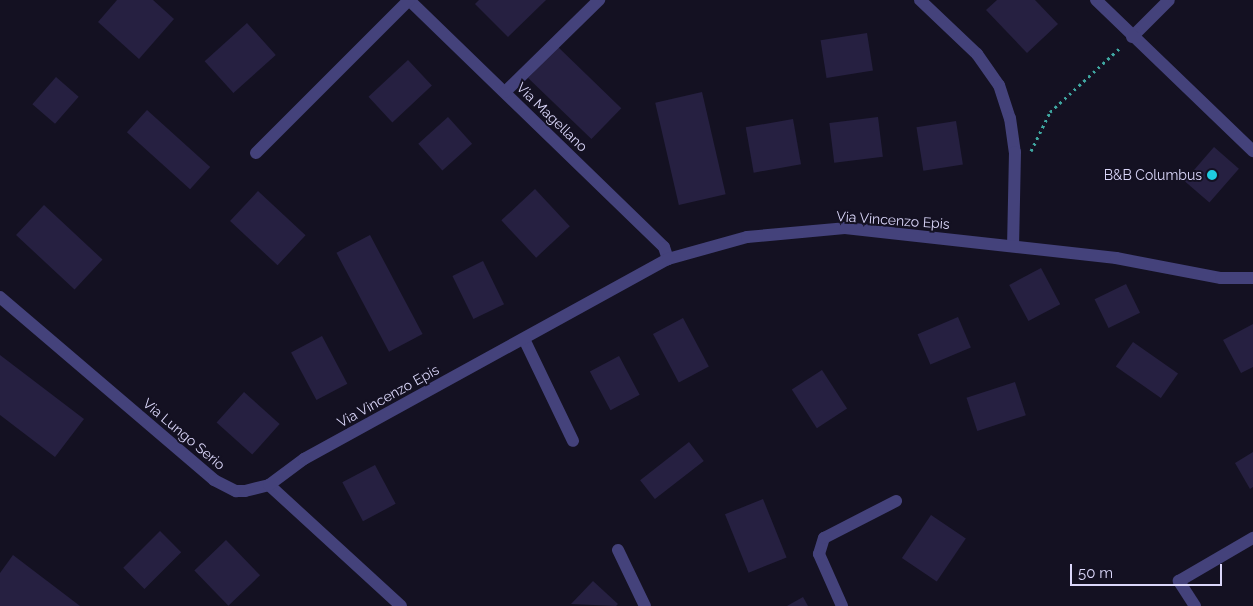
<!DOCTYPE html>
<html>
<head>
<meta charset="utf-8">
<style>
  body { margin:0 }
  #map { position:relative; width:1253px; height:606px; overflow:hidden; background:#141122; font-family:Raleway,sans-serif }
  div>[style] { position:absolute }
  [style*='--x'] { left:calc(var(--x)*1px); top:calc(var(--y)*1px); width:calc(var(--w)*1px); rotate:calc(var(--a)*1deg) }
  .building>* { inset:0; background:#262041; transform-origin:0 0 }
  .path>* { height:3px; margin-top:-1.5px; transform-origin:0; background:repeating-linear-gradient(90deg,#3fa7a1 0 2.5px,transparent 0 6.5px) }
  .service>* { height:12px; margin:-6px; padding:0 6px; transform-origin:6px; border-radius:6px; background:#44427b }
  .minor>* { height:12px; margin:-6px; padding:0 6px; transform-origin:6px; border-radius:6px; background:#44427b }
  .tertiary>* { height:12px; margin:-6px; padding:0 6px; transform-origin:6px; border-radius:6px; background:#44427b }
  .dots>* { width:14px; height:14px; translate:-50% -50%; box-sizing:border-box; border:2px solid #141122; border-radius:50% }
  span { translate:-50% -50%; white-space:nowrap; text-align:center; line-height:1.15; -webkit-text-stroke:4px #141122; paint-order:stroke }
  .street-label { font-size:14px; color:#dbd7fa }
  .poi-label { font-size:14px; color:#dbd7fa }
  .right { translate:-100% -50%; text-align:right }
  .scale { position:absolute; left:1070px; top:564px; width:152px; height:22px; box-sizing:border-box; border:2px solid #dbd7fa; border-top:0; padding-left:6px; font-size:15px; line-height:18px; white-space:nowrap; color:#dbd7fa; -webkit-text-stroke:4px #141122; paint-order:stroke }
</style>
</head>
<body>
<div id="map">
  <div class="building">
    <i style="clip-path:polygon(117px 0,153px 0,174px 19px,139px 59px,98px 22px)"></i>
    <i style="clip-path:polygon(479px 0,546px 0,508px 37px,475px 4px)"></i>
    <i style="clip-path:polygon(997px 0,1035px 0,1058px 24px,1027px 53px,986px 10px)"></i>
    <i style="left:247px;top:23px;width:43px;height:57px;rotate:48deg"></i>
    <i style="left:867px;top:33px;width:38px;height:47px;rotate:81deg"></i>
    <i style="left:558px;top:47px;width:88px;height:43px;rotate:44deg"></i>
    <i style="left:408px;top:60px;width:35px;height:54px;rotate:47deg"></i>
    <i style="left:56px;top:77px;width:30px;height:36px;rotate:41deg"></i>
    <i style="left:702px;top:92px;width:105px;height:48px;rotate:77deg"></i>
    <i style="left:147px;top:110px;width:85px;height:30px;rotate:42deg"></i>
    <i style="left:448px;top:117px;width:36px;height:40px;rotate:48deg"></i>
    <i style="left:878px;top:117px;width:40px;height:49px;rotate:83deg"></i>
    <i style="left:793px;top:119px;width:46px;height:48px;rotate:80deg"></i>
    <i style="left:956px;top:121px;width:44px;height:40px;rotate:81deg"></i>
    <i style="left:1214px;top:147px;width:33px;height:45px;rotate:41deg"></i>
    <i style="left:535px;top:189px;width:51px;height:46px;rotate:47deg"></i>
    <i style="left:258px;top:191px;width:65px;height:41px;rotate:43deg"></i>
    <i style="left:44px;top:205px;width:80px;height:41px;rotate:43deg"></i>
    <i style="left:370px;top:235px;width:112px;height:38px;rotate:62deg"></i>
    <i style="left:483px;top:261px;width:48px;height:34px;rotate:64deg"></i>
    <i style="left:1041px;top:268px;width:41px;height:36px;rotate:62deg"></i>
    <i style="left:1126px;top:284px;width:32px;height:35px;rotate:64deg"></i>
    <i style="left:958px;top:317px;width:33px;height:44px;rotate:67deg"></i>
    <i style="left:683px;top:318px;width:55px;height:34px;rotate:62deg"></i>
    <i style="clip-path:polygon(1253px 324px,1253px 367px,1241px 373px,1223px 340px)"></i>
    <i style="left:322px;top:336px;width:54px;height:35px;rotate:62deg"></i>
    <i style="left:1133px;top:342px;width:55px;height:30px;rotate:35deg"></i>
    <i style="clip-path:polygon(0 355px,84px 419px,55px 457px,0 415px)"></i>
    <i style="left:619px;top:356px;width:44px;height:33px;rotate:62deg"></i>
    <i style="left:822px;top:370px;width:46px;height:36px;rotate:57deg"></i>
    <i style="left:1015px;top:382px;width:35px;height:51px;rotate:72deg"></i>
    <i style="left:244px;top:392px;width:48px;height:41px;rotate:42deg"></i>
    <i style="left:689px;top:442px;width:24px;height:62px;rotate:52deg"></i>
    <i style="clip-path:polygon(1253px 452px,1253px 487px,1250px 489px,1235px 463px)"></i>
    <i style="left:375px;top:465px;width:44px;height:37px;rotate:62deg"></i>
    <i style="left:763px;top:499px;width:63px;height:41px;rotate:68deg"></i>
    <i style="left:931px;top:515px;width:42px;height:52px;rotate:34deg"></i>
    <i style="left:160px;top:531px;width:30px;height:52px;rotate:45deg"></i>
    <i style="left:226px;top:540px;width:49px;height:44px;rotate:46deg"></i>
    <i style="clip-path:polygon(13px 555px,80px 606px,0 606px,0 573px)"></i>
    <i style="clip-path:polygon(593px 581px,618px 604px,616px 606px,571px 604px)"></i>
    <i style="clip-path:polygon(803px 597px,808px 606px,787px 606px)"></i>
  </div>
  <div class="path">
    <i style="--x:1031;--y:151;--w:43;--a:-64"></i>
    <i style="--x:1050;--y:112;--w:96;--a:-42.5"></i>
  </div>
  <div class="service">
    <i style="--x:524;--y:339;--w:113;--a:64.3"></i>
  </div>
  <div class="minor">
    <i style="--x:409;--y:0;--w:355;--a:44.1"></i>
    <i style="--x:664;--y:247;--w:13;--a:72"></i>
    <i style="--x:920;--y:0;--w:79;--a:43.5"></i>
    <i style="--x:977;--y:54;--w:38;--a:55"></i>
    <i style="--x:999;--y:85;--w:35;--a:72"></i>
    <i style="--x:1010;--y:118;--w:34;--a:82"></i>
    <i style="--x:1015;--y:152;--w:94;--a:91.2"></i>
    <i style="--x:1132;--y:37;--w:52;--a:-45"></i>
    <i style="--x:505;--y:92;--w:132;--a:-44.4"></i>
    <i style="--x:256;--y:153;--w:216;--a:-45"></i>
    <i style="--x:269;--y:485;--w:179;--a:42.5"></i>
    <i style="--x:618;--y:550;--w:62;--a:64.3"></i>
    <i style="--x:842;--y:606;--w:57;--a:-113.9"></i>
    <i style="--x:819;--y:554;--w:17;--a:-73"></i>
    <i style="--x:824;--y:538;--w:81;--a:-27.2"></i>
    <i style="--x:1195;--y:606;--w:30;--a:-123"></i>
    <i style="--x:1179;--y:581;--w:86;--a:-30.2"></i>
  </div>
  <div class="tertiary">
    <i style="--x:1096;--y:0;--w:218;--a:43.9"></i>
    <i style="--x:0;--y:297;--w:282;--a:40.5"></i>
    <i style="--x:214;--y:480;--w:25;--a:27"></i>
    <i style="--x:236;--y:491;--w:9;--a:0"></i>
    <i style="--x:245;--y:491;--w:25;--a:-14"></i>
    <i style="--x:269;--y:485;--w:44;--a:-36.6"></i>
    <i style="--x:304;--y:459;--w:415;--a:-28.8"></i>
    <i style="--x:668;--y:259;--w:82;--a:-15.6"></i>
    <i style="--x:747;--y:237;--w:98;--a:-5.2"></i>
    <i style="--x:845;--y:228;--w:273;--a:6.3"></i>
    <i style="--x:1116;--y:258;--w:107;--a:10.8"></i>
    <i style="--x:1221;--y:278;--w:32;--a:0"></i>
  </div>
  <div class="dots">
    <i style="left:1212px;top:175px;background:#1ecce0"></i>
  </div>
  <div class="street-label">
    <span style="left:552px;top:117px;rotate:44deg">Via Magellano</span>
    <span style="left:893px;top:220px;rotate:4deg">Via Vincenzo Epis</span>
    <span style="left:388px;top:396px;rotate:-29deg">Via Vincenzo Epis</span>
    <span style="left:184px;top:434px;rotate:40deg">Via Lungo Serio</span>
  </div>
  <div class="poi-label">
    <span class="right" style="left:1202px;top:175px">B&amp;B Columbus</span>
  </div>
  <div class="scale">50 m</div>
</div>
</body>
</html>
